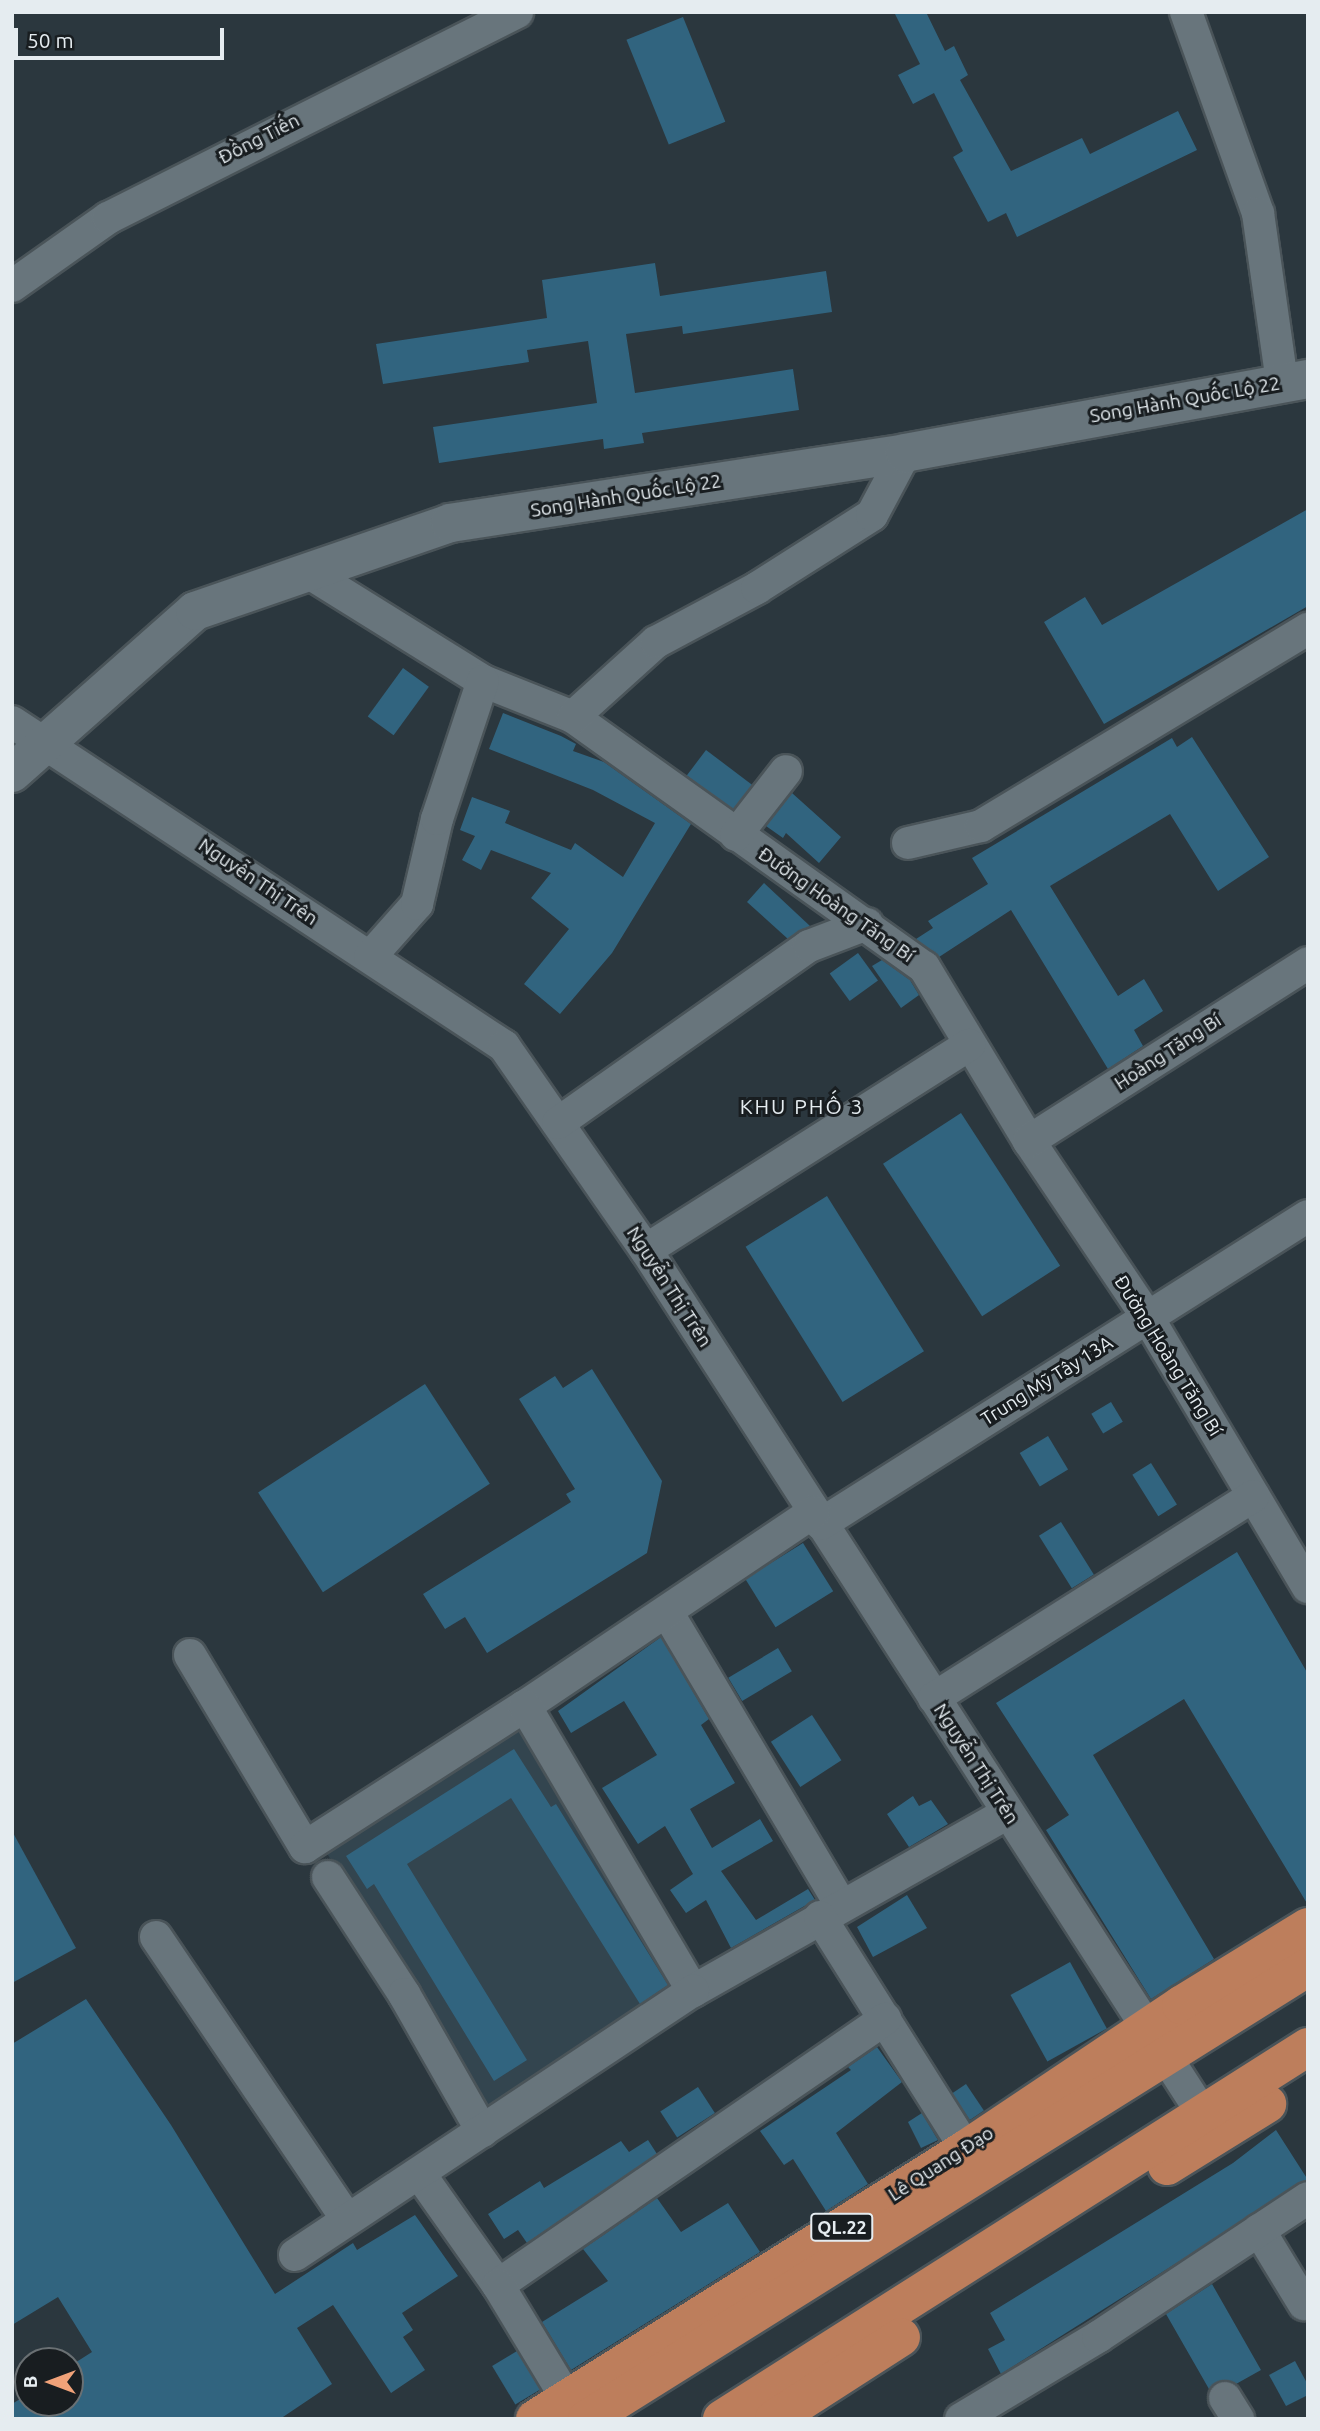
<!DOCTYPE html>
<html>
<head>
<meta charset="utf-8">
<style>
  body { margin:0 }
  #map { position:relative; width:1320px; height:2431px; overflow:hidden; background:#2b373e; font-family:Ubuntu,sans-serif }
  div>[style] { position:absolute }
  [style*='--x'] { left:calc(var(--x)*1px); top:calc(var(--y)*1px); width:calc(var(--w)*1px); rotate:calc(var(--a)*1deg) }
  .built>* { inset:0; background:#33454f; transform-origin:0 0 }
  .building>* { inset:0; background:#31647f; transform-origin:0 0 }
  .roads { filter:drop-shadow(2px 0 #4a5459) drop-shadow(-2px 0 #4a5459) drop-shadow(0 2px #4a5459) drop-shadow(0 -2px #4a5459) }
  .minor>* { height:32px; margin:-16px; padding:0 16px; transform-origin:16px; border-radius:16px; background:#68757c }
  .tertiary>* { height:38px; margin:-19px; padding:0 19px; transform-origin:19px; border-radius:19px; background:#68757c }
  .trunk>* { height:38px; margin:-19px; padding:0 19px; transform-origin:19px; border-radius:19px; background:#bd7e5c }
  span { translate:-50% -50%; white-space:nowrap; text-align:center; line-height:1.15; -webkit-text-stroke:6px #181d20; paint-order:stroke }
  .shield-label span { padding:2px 5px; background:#181d20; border:2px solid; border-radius:5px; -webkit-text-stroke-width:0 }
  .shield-label { font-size:18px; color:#e5ecf0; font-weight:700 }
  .street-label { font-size:19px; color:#e5ecf0 }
  .neighbourhood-label { font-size:21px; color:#e5ecf0; letter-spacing:2px }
  .frame { position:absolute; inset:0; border:14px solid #e5ecf0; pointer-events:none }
  .north { position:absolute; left:14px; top:2347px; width:70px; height:70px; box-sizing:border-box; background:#181d20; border:2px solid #6a7073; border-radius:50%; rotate:270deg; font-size:19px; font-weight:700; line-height:28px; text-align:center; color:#e5ecf0 }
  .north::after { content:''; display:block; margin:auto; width:24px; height:32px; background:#f0a279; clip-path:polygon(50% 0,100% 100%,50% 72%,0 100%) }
  .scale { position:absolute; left:14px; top:28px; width:210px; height:32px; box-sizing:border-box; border:4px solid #e5ecf0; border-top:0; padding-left:9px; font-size:21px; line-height:24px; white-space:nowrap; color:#e5ecf0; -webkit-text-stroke:5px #181d20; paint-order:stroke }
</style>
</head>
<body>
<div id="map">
  <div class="built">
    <i style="left:524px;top:1723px;width:314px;height:236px;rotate:59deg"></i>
  </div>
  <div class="building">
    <i style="clip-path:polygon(894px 12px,926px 12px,945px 51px,954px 46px,968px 75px,960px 80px,1011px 171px,1082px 138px,1090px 154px,1178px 111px,1197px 150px,1017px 237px,1006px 213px,988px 222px,953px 157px,963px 151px,934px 93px,913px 104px,898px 75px,920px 64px)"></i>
    <i style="left:683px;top:17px;width:113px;height:61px;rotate:68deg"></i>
    <i style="clip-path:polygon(655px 263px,660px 296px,826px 271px,832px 312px,683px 334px,682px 326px,626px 334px,635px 393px,793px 369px,799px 410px,642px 433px,644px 443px,604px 449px,603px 439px,439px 463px,433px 427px,597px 403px,588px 341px,527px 350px,529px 362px,383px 384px,376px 344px,547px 318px,542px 280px)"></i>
    <i style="clip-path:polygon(1308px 509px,1308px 606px,1104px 724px,1044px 622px,1085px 597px,1102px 625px)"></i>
    <i style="left:403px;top:668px;width:32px;height:60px;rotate:36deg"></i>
    <i style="clip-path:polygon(503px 713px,561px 736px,576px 744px,573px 751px,604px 762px,691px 824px,612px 953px,560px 1014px,524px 984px,569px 929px,531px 898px,551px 873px,491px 850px,481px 870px,462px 860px,475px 836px,460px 830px,472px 797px,510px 811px,505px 823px,571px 850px,575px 843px,623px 877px,655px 823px,593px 790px,489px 749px)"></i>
    <i style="clip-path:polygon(1192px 737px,1269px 857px,1218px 891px,1170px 814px,1050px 886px,1118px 996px,1144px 979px,1163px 1011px,1134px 1030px,1143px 1046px,1108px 1069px,1011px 910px,939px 957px,916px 939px,933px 928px,928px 921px,988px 884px,972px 858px,1172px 738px,1177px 747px)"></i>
    <i style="left:706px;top:750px;width:58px;height:32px;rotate:37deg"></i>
    <i style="clip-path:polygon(792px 793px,841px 837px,819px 863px,786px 833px,783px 838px,766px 826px)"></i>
    <i style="clip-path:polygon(764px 883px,810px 926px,788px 939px,747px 902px)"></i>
    <i style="left:858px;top:953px;width:34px;height:35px;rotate:54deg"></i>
    <i style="clip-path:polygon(882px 960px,910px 980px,919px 995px,901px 1008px,872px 966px)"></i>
    <i style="left:961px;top:1113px;width:182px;height:93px;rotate:57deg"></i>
    <i style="left:827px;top:1196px;width:183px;height:96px;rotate:58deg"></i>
    <i style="clip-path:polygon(592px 1369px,662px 1481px,647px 1553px,487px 1653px,465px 1617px,445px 1629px,423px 1594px,571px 1502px,566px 1494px,575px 1489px,519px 1399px,555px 1376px,563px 1388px)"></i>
    <i style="left:425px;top:1384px;width:119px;height:199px;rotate:57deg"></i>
    <i style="left:1111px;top:1402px;width:23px;height:23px;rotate:59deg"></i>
    <i style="left:1048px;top:1436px;width:39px;height:33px;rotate:59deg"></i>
    <i style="left:1151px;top:1463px;width:49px;height:22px;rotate:58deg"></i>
    <i style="left:1061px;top:1522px;width:62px;height:26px;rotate:58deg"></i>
    <i style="left:803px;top:1543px;width:57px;height:68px;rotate:58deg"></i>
    <i style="clip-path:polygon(1237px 1552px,1308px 1674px,1308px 1905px,1184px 1699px,1093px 1755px,1214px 1959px,1151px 1999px,1046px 1830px,1069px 1815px,996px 1703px)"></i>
    <i style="clip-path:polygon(661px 1637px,709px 1719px,701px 1725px,735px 1783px,690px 1809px,712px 1848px,760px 1819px,773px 1841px,721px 1871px,756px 1920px,808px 1889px,815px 1900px,731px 1948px,706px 1900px,686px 1913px,670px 1890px,693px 1874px,665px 1826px,638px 1844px,602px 1788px,657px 1755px,624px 1701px,571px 1733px,558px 1711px)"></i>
    <i style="left:778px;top:1648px;width:27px;height:58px;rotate:59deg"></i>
    <i style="left:812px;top:1715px;width:54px;height:49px;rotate:57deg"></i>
    <i style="clip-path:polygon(514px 1749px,551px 1807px,556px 1804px,668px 1985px,640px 2004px,511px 1798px,407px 1864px,527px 2060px,494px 2081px,374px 1884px,367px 1889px,346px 1856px)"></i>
    <i style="clip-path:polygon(913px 1796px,919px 1806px,931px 1800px,948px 1824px,909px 1847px,887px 1814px)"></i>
    <i style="clip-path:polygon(12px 1831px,76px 1948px,12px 1983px)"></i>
    <i style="clip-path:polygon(907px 1895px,927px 1928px,873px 1957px,857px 1927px)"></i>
    <i style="left:1070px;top:1962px;width:76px;height:68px;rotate:61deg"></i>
    <i style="clip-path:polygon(86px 1999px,171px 2125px,275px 2294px,353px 2243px,357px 2250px,415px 2215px,458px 2276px,402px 2313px,413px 2330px,403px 2337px,425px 2370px,391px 2393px,333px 2305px,297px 2328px,332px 2384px,280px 2419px,12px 2419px,12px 2404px,28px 2394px,28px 2403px,70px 2403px,70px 2366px,92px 2352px,58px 2297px,12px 2325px,12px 2044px)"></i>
    <i style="clip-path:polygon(877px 2047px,902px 2082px,836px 2133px,868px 2184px,826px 2211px,793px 2159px,784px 2165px,760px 2131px,851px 2070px,848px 2067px)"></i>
    <i style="left:966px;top:2084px;width:32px;height:17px;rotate:56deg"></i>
    <i style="left:698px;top:2087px;width:31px;height:45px;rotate:57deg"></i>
    <i style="clip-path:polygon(922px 2113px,938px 2140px,921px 2148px,908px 2122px)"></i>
    <i style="clip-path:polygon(1276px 2130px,1308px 2180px,1001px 2374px,988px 2349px,1005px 2340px,990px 2313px,1233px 2163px)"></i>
    <i style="clip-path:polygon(648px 2140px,657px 2154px,527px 2243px,518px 2230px,504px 2239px,488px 2214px,540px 2181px,544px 2188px,621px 2141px,629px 2152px)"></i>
    <i style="clip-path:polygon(657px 2198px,681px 2232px,728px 2203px,760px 2252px,571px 2370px,542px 2322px,608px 2281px,583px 2249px)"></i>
    <i style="clip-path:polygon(1212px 2284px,1261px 2370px,1236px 2384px,1224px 2380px,1209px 2389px,1166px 2314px)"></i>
    <i style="left:517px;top:2351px;width:45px;height:29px;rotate:59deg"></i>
    <i style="clip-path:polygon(1295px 2361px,1308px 2385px,1308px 2395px,1286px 2406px,1269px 2375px)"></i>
  </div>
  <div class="roads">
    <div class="minor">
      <i style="--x:1186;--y:12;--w:214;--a:70.3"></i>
      <i style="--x:1258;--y:213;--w:171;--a:81.9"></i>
      <i style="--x:12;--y:286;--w:118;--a:-35.3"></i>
      <i style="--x:108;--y:218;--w:458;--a:-26.7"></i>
      <i style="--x:308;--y:572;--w:206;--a:31.9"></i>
      <i style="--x:483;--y:681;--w:97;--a:21.8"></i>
      <i style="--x:573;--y:717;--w:431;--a:35.5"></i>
      <i style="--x:924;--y:967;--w:203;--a:58.9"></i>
      <i style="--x:1029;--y:1141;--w:213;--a:56.1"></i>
      <i style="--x:1148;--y:1318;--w:313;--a:59.3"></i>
      <i style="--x:573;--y:717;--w:112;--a:-42.1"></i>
      <i style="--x:656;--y:642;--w:115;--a:-28.1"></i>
      <i style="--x:757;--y:588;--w:136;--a:-32.4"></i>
      <i style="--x:872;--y:515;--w:70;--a:-62"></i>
      <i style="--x:12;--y:722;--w:589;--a:33.37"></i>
      <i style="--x:504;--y:1046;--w:249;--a:55.2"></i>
      <i style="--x:646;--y:1250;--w:1050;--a:57.2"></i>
      <i style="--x:736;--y:835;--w:81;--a:-52"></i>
      <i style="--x:908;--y:843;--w:75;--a:-13.1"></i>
      <i style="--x:981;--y:826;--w:382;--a:-31.1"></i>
      <i style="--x:370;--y:957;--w:71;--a:-48.4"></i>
      <i style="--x:417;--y:904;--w:87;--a:-76.8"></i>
      <i style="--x:437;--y:819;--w:145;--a:-71.6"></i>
      <i style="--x:558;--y:1123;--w:307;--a:-35.2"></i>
      <i style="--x:809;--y:946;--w:62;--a:-20.8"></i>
      <i style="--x:1029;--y:1141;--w:331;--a:-32.5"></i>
      <i style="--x:646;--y:1250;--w:383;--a:-32.4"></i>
      <i style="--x:821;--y:1524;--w:576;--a:-32.31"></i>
      <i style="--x:667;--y:1612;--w:341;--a:59.3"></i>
      <i style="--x:190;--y:1655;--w:224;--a:59.1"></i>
      <i style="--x:305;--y:1847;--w:261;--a:-32.7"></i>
      <i style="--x:525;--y:1706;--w:348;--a:-33.9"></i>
      <i style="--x:934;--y:1698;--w:378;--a:-32.3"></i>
      <i style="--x:525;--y:1706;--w:331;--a:59.5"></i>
      <i style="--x:693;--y:1991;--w:361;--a:-29.5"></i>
      <i style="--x:328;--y:1877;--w:140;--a:57"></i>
      <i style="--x:404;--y:1994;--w:158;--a:60.3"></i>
      <i style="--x:820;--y:1917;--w:274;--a:57.8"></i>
      <i style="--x:156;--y:1937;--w:339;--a:55.9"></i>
      <i style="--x:419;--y:2173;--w:137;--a:54.8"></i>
      <i style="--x:498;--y:2285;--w:470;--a:-34.5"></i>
      <i style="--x:1259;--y:2230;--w:87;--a:58.7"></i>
      <i style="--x:295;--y:2255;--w:478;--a:-33.6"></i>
      <i style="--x:498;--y:2285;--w:133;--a:58.8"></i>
      <i style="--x:1225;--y:2398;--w:25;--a:58"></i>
      <i style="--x:961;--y:2419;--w:160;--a:-30.9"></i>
      <i style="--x:1098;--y:2337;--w:252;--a:-33.5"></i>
    </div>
    <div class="tertiary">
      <i style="--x:12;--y:773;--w:244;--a:-41.5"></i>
      <i style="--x:195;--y:611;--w:270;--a:-19"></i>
      <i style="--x:450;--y:523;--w:460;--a:-8.7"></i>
      <i style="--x:905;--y:453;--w:410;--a:-10.4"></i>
    </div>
    <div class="trunk">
      <i style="--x:1167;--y:2166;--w:118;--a:-31.8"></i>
      <i style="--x:535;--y:2419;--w:509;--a:-32.07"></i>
      <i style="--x:966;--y:2149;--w:259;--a:-33.8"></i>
      <i style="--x:1181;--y:2005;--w:149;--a:-31.6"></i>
      <i style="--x:587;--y:2419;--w:851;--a:-32.08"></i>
      <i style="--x:722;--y:2419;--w:694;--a:-32.41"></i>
      <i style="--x:774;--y:2419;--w:151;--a:-32.8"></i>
    </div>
  </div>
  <div class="shield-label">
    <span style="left:842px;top:2227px">QL.22</span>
  </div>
  <div class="street-label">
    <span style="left:259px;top:139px;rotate:-27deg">Đồng Tiến</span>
    <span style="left:1185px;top:400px;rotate:-10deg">Song Hành Quốc Lộ 22</span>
    <span style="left:626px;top:496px;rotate:-9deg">Song Hành Quốc Lộ 22</span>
    <span style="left:258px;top:882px;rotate:34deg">Nguyễn Thị Trên</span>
    <span style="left:836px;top:905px;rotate:35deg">Đường Hoàng Tăng Bí</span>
    <span style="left:1168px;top:1052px;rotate:-33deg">Hoàng Tăng Bí</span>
    <span style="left:669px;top:1287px;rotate:57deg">Nguyễn Thị Trên</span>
    <span style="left:1168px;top:1356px;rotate:58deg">Đường Hoàng Tăng Bí</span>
    <span style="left:1047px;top:1381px;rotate:-32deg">Trung Mỹ Tây 13A</span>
    <span style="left:976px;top:1764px;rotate:57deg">Nguyễn Thị Trên</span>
    <span style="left:941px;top:2164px;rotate:-33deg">Lê Quang Đạo</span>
  </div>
  <div class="neighbourhood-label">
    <span style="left:802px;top:1106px">KHU PHỐ 3</span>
  </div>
  <div class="frame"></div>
  <div class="north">B</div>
  <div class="scale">50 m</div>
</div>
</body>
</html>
